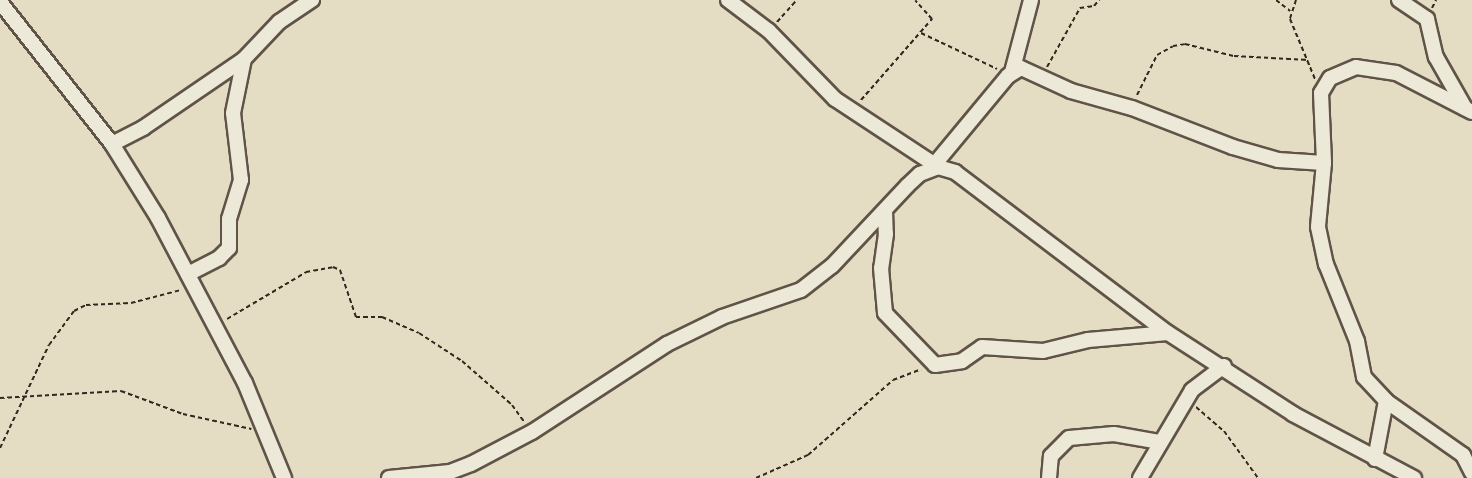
<!DOCTYPE html>
<html>
<head>
<meta charset="utf-8">
<style>
  body { margin:0 }
  #map { position:relative; width:1472px; height:478px; overflow:hidden; background:#e4ddc3; font-family:"Libre Caslon Text",serif }
  div>[style] { position:absolute }
  [style*='--x'] { left:calc(var(--x)*1px); top:calc(var(--y)*1px); width:calc(var(--w)*1px); rotate:calc(var(--a)*1deg) }
  .path>* { height:2px; margin-top:-1px; transform-origin:0; background:repeating-linear-gradient(90deg,#34251e 0 4.5px,transparent 0 7.5px) }
  .roads { filter:drop-shadow(2px 0 #605347) drop-shadow(-2px 0 #605347) drop-shadow(0 2px #605347) drop-shadow(0 -2px #605347) }
  .minor>* { height:14px; margin:-7px; padding:0 7px; transform-origin:7px; border-radius:7px; background:#ede9d8 }
  span { translate:-50% -50%; white-space:nowrap; text-align:center; line-height:1.15; -webkit-text-stroke:4.5px #ede9d8; paint-order:stroke }
</style>
</head>
<body>
<div id="map">
  <div class="path">
    <i style="--x:1276;--y:0;--w:18;--a:38"></i>
    <i style="--x:1296;--y:0;--w:20;--a:108"></i>
    <i style="--x:1290;--y:19;--w:65;--a:67.4"></i>
    <i style="--x:1432;--y:8;--w:9;--a:-63"></i>
    <i style="--x:777;--y:22;--w:30;--a:-48"></i>
    <i style="--x:921;--y:33;--w:84;--a:25.3"></i>
    <i style="--x:1047;--y:67;--w:68;--a:-60.8"></i>
    <i style="--x:1080;--y:8;--w:14;--a:-8"></i>
    <i style="--x:1094;--y:6;--w:8;--a:-50"></i>
    <i style="--x:1137;--y:95;--w:45;--a:-63.4"></i>
    <i style="--x:1157;--y:55;--w:18;--a:-29"></i>
    <i style="--x:1173;--y:46;--w:12;--a:-9"></i>
    <i style="--x:1185;--y:44;--w:50;--a:13.8"></i>
    <i style="--x:1234;--y:56;--w:75;--a:3.1"></i>
    <i style="--x:861;--y:100;--w:108;--a:-48.8"></i>
    <i style="--x:932;--y:19;--w:25;--a:-132"></i>
    <i style="--x:227;--y:319;--w:92;--a:-30.7"></i>
    <i style="--x:306;--y:272;--w:27;--a:-10"></i>
    <i style="--x:333;--y:267;--w:8;--a:23"></i>
    <i style="--x:340;--y:270;--w:50;--a:71.2"></i>
    <i style="--x:356;--y:317;--w:26;--a:0"></i>
    <i style="--x:382;--y:317;--w:40;--a:23.4"></i>
    <i style="--x:419;--y:333;--w:51;--a:33.1"></i>
    <i style="--x:462;--y:361;--w:67;--a:41.3"></i>
    <i style="--x:512;--y:405;--w:22;--a:54"></i>
    <i style="--x:0;--y:398;--w:121;--a:-3.3"></i>
    <i style="--x:121;--y:391;--w:66;--a:20.4"></i>
    <i style="--x:183;--y:414;--w:70;--a:12.4"></i>
    <i style="--x:1196;--y:407;--w:37;--a:41"></i>
    <i style="--x:1224;--y:431;--w:58;--a:54.1"></i>
    <i style="--x:0;--y:448;--w:114;--a:-64.6"></i>
    <i style="--x:49;--y:345;--w:42;--a:-53.7"></i>
    <i style="--x:74;--y:311;--w:13;--a:-27"></i>
    <i style="--x:86;--y:305;--w:45;--a:-2.5"></i>
    <i style="--x:131;--y:303;--w:52;--a:-14.6"></i>
    <i style="--x:756;--y:478;--w:57;--a:-23.9"></i>
    <i style="--x:808;--y:455;--w:113;--a:-41.4"></i>
    <i style="--x:893;--y:380;--w:30;--a:-21"></i>
  </div>
  <div class="roads">
    <div class="minor">
      <i style="--x:728;--y:0;--w:51;--a:37.1"></i>
      <i style="--x:769;--y:31;--w:95;--a:45.9"></i>
      <i style="--x:835;--y:99;--w:123;--a:33.4"></i>
      <i style="--x:1399;--y:0;--w:34;--a:34"></i>
      <i style="--x:1427;--y:19;--w:39;--a:77"></i>
      <i style="--x:1436;--y:57;--w:59;--a:60.4"></i>
      <i style="--x:0;--y:2;--w:181;--a:51.7"></i>
      <i style="--x:112;--y:144;--w:87;--a:58.1"></i>
      <i style="--x:158;--y:218;--w:187;--a:62.2"></i>
      <i style="--x:245;--y:383;--w:103;--a:67.7"></i>
      <i style="--x:1012;--y:72;--w:74;--a:-75.2"></i>
      <i style="--x:1472;--y:112;--w:85;--a:-152.8"></i>
      <i style="--x:1396;--y:73;--w:40;--a:-171.5"></i>
      <i style="--x:1356;--y:67;--w:28;--a:157"></i>
      <i style="--x:1330;--y:78;--w:17;--a:121"></i>
      <i style="--x:1321;--y:93;--w:70;--a:87.5"></i>
      <i style="--x:1324;--y:163;--w:64;--a:95.4"></i>
      <i style="--x:1318;--y:227;--w:38;--a:78"></i>
      <i style="--x:1326;--y:264;--w:83;--a:68.1"></i>
      <i style="--x:1357;--y:341;--w:37;--a:79"></i>
      <i style="--x:1364;--y:377;--w:33;--a:47"></i>
      <i style="--x:1386;--y:401;--w:94;--a:35"></i>
      <i style="--x:1463;--y:455;--w:20;--a:63"></i>
      <i style="--x:112;--y:144;--w:35;--a:-27"></i>
      <i style="--x:143;--y:128;--w:122;--a:-34.3"></i>
      <i style="--x:244;--y:59;--w:51;--a:-46.6"></i>
      <i style="--x:279;--y:22;--w:40;--a:-34"></i>
      <i style="--x:934;--y:165;--w:116;--a:-50.3"></i>
      <i style="--x:1008;--y:76;--w:15;--a:-32"></i>
      <i style="--x:1021;--y:68;--w:55;--a:24.7"></i>
      <i style="--x:1071;--y:91;--w:63;--a:15.6"></i>
      <i style="--x:1132;--y:108;--w:108;--a:21.1"></i>
      <i style="--x:1233;--y:147;--w:47;--a:16.1"></i>
      <i style="--x:1278;--y:160;--w:46;--a:3.7"></i>
      <i style="--x:885;--y:211;--w:23;--a:88"></i>
      <i style="--x:886;--y:234;--w:34;--a:98"></i>
      <i style="--x:881;--y:268;--w:45;--a:84.9"></i>
      <i style="--x:885;--y:313;--w:72;--a:46.1"></i>
      <i style="--x:935;--y:365;--w:27;--a:-8"></i>
      <i style="--x:962;--y:361;--w:24;--a:-35"></i>
      <i style="--x:982;--y:347;--w:61;--a:3.8"></i>
      <i style="--x:1043;--y:351;--w:46;--a:-13.7"></i>
      <i style="--x:1088;--y:340;--w:80;--a:-5"></i>
      <i style="--x:188;--y:274;--w:35;--a:-27"></i>
      <i style="--x:219;--y:258;--w:14;--a:-45"></i>
      <i style="--x:229;--y:248;--w:29;--a:-90"></i>
      <i style="--x:229;--y:219;--w:41;--a:-72.9"></i>
      <i style="--x:241;--y:180;--w:67;--a:-96.8"></i>
      <i style="--x:233;--y:113;--w:55;--a:-78.5"></i>
      <i style="--x:1375;--y:459;--w:59;--a:-79.3"></i>
      <i style="--x:389;--y:478;--w:61;--a:-5.6"></i>
      <i style="--x:450;--y:472;--w:22;--a:-21"></i>
      <i style="--x:471;--y:464;--w:69;--a:-27.7"></i>
      <i style="--x:532;--y:432;--w:161;--a:-33.1"></i>
      <i style="--x:667;--y:344;--w:61;--a:-26.1"></i>
      <i style="--x:722;--y:317;--w:83;--a:-18.9"></i>
      <i style="--x:801;--y:290;--w:39;--a:-38"></i>
      <i style="--x:832;--y:266;--w:110;--a:-46.8"></i>
      <i style="--x:907;--y:186;--w:18;--a:-43"></i>
      <i style="--x:920;--y:174;--w:19;--a:-21"></i>
      <i style="--x:938;--y:167;--w:18;--a:16"></i>
      <i style="--x:955;--y:172;--w:267;--a:37.1"></i>
      <i style="--x:1168;--y:333;--w:149;--a:32.9"></i>
      <i style="--x:1293;--y:414;--w:137;--a:27.9"></i>
      <i style="--x:1049;--y:478;--w:22;--a:-85"></i>
      <i style="--x:1051;--y:456;--w:25;--a:-45"></i>
      <i style="--x:1069;--y:438;--w:45;--a:-5.1"></i>
      <i style="--x:1114;--y:434;--w:47;--a:9.9"></i>
      <i style="--x:1140;--y:478;--w:102;--a:-59.4"></i>
      <i style="--x:1192;--y:390;--w:40;--a:-37"></i>
    </div>
  </div>
</div>
</body>
</html>
